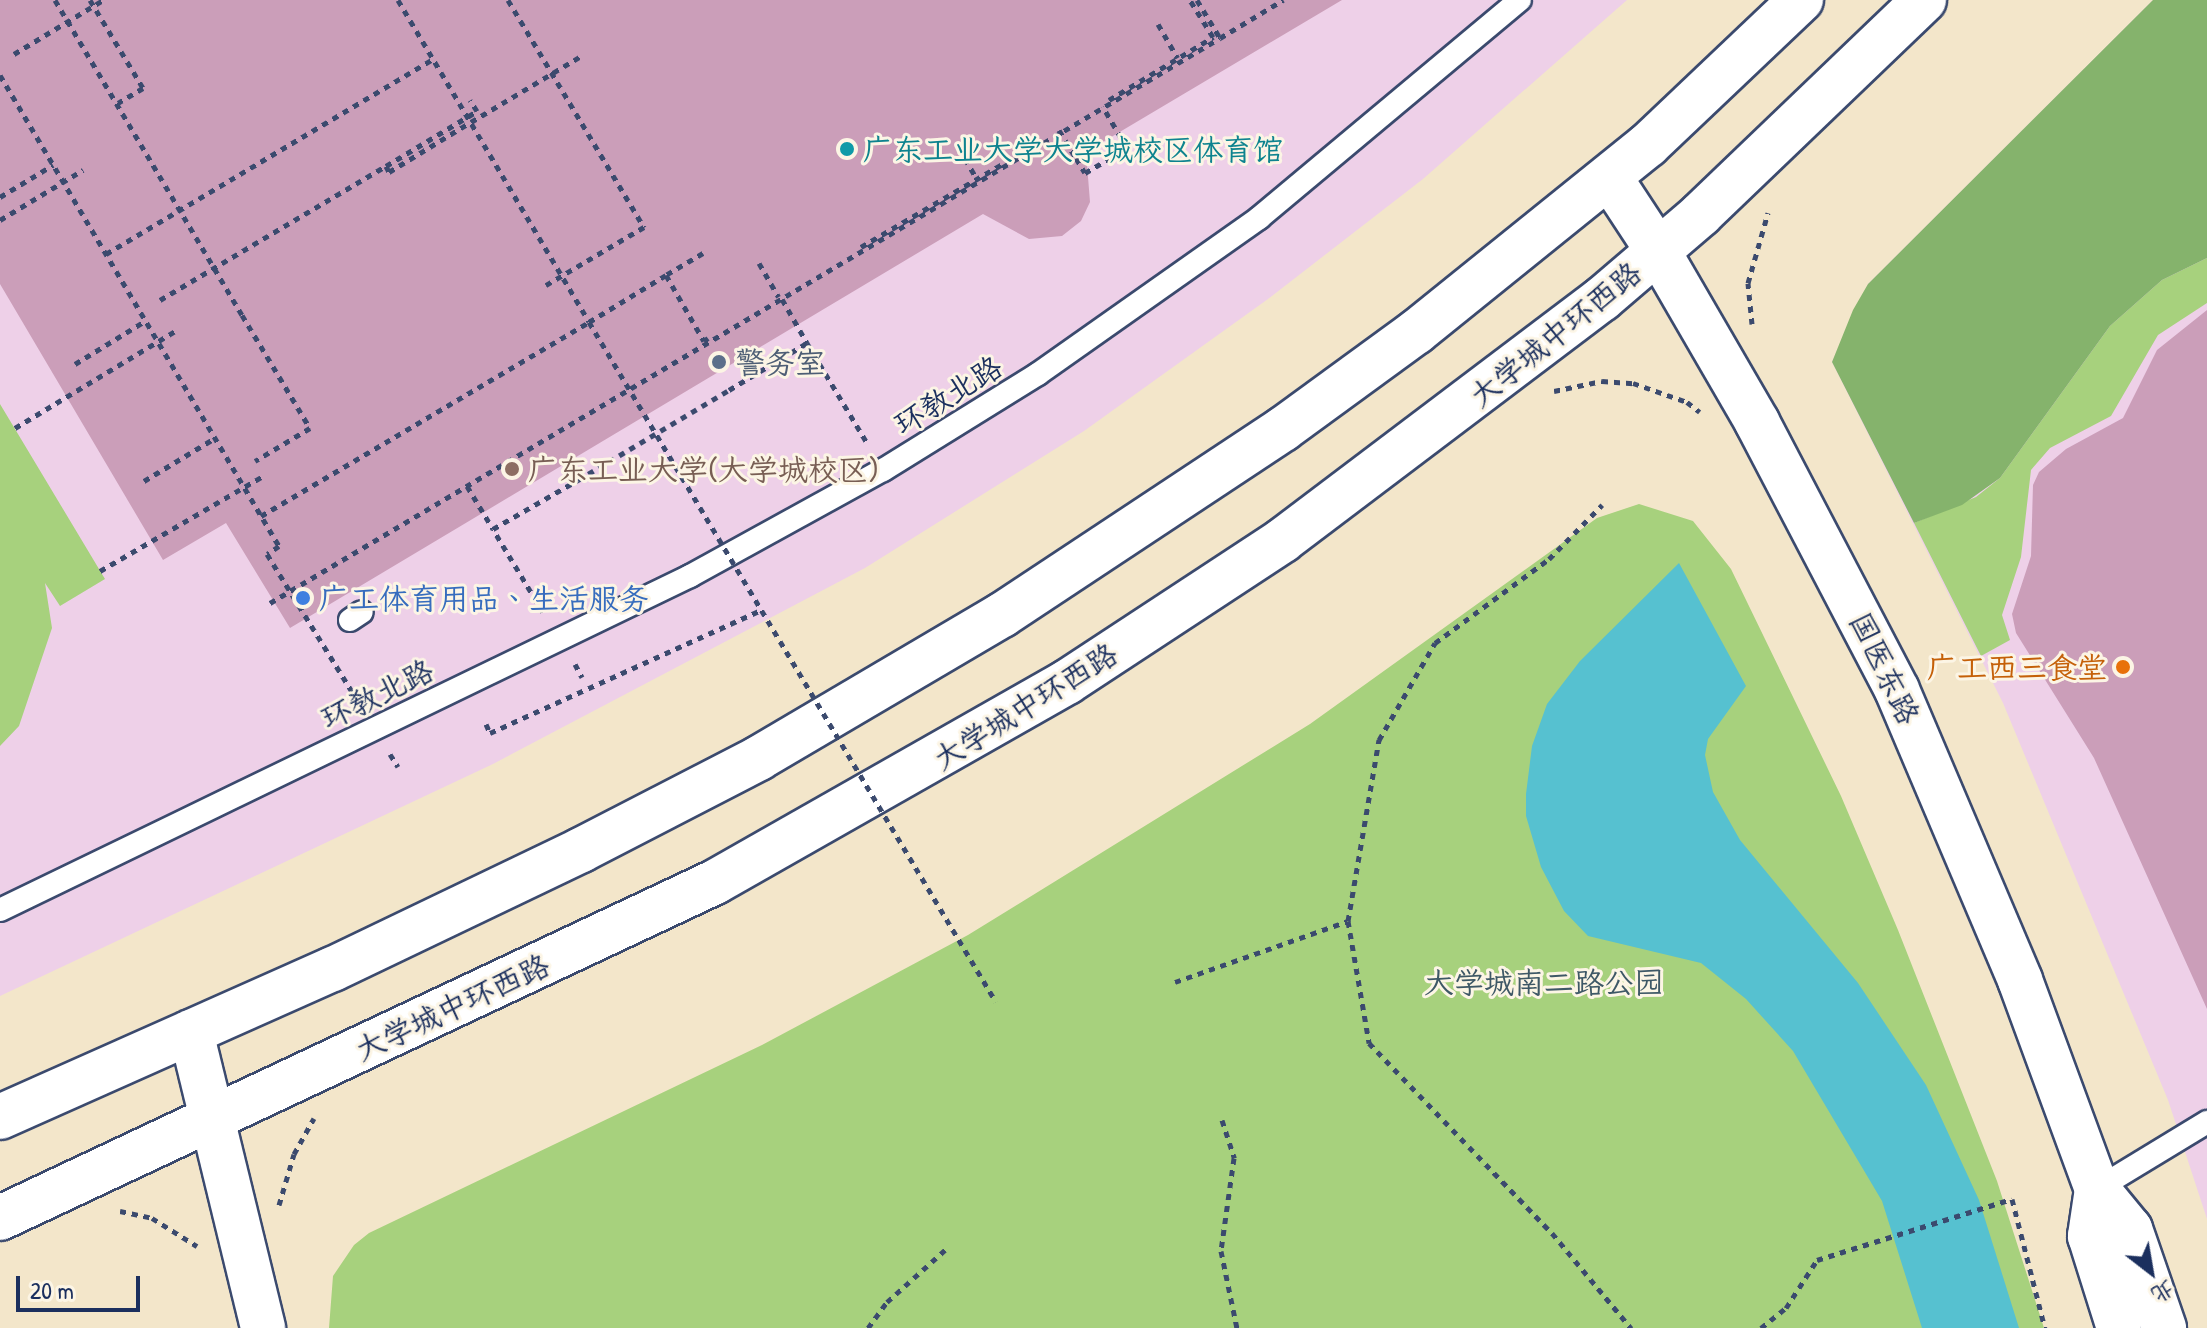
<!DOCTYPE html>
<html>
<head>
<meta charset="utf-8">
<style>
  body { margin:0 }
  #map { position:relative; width:2207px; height:1328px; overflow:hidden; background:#f3e6ca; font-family:"Patrick Hand","LXGW WenKai TC",sans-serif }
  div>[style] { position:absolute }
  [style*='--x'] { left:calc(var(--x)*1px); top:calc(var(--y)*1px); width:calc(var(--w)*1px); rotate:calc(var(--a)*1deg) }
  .built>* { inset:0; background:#eed0e8 }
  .green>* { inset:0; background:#a7d17d }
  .forest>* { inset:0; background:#85b36c }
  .water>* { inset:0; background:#56c1d0 }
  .building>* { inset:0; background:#cb9eb9 }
  .path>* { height:5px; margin-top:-2.5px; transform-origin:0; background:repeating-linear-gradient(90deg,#3b4a6e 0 6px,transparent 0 12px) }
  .roads { filter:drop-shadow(2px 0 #3b4a6e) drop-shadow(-2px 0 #3b4a6e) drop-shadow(0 2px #3b4a6e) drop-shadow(0 -2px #3b4a6e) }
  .service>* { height:22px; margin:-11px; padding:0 11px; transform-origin:11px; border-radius:11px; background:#fff }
  .tertiary>* { height:44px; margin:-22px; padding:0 22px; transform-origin:22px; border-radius:22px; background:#fff }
  .secondary>* { height:44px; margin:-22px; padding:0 22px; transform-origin:22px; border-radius:22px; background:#fff }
  .primary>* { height:44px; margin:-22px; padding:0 22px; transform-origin:22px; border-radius:22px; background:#fff }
  .path-bridge>* { height:5px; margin-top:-2.5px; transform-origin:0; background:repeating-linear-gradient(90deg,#3b4a6e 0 6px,transparent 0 12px) }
  .dots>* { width:22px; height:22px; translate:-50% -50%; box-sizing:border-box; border:4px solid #fcf5e5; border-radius:50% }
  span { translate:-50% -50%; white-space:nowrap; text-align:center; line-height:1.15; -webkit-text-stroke:6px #fcf5e5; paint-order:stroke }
  .culture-label { font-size:30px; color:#0d838f }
  .left { translate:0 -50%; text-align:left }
  .street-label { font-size:30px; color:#1b2f5e }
  .service-label { font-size:30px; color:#4e5e75 }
  .education-label { font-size:30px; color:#785e54 }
  .shop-label { font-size:30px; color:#366cbe }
  .food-label { font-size:30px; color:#c56008 }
  .right { translate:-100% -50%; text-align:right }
  .park-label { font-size:30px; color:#3e5866 }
  .north { position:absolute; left:2111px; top:1232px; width:80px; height:80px; -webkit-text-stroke:6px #fcf5e5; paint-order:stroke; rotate:149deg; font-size:22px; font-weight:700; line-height:32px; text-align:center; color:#1b2f5e }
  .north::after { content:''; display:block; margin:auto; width:28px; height:36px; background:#1b2f5e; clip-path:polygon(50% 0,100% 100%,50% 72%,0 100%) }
  .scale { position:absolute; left:16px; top:1276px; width:124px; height:36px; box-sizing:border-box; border:4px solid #1b2f5e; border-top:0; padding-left:10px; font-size:24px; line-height:28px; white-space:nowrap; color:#1b2f5e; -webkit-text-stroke:6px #fcf5e5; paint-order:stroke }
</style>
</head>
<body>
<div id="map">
  <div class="built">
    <i style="clip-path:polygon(0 0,1627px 0,1423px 179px,1268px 299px,1084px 431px,865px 568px,493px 764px,0 996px)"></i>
    <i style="clip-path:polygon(2153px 0,2207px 0,2207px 1219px,2168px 1100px,2003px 703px,1832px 362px,1868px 284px)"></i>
  </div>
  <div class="green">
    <i style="clip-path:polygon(2207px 258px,2207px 303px,2158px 335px,2111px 416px,2050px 448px,2031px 470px,2021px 557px,2002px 615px,2010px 640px,1981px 656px,1914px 523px,1976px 497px,2000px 478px,2110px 326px,2162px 280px)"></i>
    <i style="clip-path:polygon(0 404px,105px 579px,60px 606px,45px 583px,52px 628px,19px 726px,0 746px)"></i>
    <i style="clip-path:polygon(1639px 504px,1693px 521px,1731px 569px,1841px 796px,1898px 930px,1997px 1181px,2044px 1328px,329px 1328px,333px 1276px,354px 1245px,369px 1233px,762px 1045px,968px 935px,1310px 724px,1597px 518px)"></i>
  </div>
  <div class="forest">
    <i style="clip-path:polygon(2153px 0,2207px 0,2207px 258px,2162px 280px,2110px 326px,2000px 478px,1962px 505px,1914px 523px,1832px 362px,1853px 310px,1868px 284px)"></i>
  </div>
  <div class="water">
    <i style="clip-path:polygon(1679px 563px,1746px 686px,1708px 739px,1705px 755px,1713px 792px,1740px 840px,1858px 983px,1926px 1085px,1979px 1200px,2019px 1328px,1922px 1328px,1882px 1201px,1793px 1051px,1746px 999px,1701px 963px,1588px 936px,1564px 911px,1541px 867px,1526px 816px,1526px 794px,1532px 746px,1547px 704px,1580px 661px)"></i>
  </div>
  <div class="building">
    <i style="clip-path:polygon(0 0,1342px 0,1086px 152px,1090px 202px,1081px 221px,1062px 236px,1029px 239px,983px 214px,290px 628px,226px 523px,163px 560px,0 284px)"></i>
    <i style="clip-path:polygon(2207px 310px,2207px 1009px,2094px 758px,2016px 633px,2012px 614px,2031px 556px,2033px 485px,2039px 472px,2066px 449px,2123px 418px,2157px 350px)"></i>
  </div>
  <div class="path">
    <i style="--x:508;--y:0;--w:265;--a:59.1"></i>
    <i style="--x:644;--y:227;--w:114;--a:149.4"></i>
    <i style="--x:1197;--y:0;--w:44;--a:58.8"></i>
    <i style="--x:1220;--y:38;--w:74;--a:-31.1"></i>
    <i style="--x:1158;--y:24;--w:39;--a:60"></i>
    <i style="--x:14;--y:54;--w:104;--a:-31.2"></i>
    <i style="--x:1109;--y:100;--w:122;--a:-31.2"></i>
    <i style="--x:1213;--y:37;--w:44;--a:-121.9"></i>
    <i style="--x:471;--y:122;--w:131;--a:-30.9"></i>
    <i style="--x:959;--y:148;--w:36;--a:60"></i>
    <i style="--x:1076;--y:158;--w:17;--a:59"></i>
    <i style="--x:1085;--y:173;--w:49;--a:-30.8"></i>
    <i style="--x:1127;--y:148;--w:48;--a:-120.3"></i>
    <i style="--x:386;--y:166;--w:106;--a:-31.1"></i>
    <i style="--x:477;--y:111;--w:13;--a:-122"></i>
    <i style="--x:0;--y:197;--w:62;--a:-31.1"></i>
    <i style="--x:0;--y:220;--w:97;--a:-31.1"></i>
    <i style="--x:861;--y:247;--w:166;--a:-30.4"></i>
    <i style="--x:703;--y:253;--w:43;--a:149.3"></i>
    <i style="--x:666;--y:275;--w:76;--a:60.1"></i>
    <i style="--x:704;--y:341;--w:5;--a:-37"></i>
    <i style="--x:759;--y:263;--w:39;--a:60"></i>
    <i style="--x:782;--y:299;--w:51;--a:60.4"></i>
    <i style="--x:160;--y:300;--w:263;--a:-30.7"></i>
    <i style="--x:386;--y:166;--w:7;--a:63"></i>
    <i style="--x:242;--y:315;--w:132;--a:59"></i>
    <i style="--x:310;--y:428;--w:64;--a:149"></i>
    <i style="--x:1752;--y:324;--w:41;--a:-95.6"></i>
    <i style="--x:1748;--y:283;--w:73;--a:-74.1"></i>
    <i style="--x:75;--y:364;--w:82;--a:-31.6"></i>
    <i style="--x:729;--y:390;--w:91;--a:-31.1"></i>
    <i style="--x:807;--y:343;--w:117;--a:59"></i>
    <i style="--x:1554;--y:391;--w:49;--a:-11.8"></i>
    <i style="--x:1602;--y:381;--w:31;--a:4"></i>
    <i style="--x:1633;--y:383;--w:57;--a:19.4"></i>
    <i style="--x:1687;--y:402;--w:16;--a:38"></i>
    <i style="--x:15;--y:428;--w:189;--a:-31.2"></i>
    <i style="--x:144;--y:481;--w:83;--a:-31.2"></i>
    <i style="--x:467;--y:486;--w:50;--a:58.8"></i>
    <i style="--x:267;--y:554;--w:175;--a:58.3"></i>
    <i style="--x:100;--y:571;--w:189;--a:-30.2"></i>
    <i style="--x:270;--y:603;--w:1105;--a:-30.74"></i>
    <i style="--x:543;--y:612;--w:97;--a:-121.1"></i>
    <i style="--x:493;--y:529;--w:98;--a:-30"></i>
    <i style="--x:575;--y:664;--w:15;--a:62"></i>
    <i style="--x:486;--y:724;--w:10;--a:66"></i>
    <i style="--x:490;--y:733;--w:298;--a:-24.4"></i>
    <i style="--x:390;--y:754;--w:15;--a:58"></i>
    <i style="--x:1348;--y:921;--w:124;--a:80.2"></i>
    <i style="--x:1369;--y:1043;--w:264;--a:46.1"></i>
    <i style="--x:1552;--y:1233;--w:124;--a:50.3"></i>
    <i style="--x:1175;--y:982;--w:183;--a:-19.4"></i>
    <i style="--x:1348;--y:921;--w:184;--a:-80.3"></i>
    <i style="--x:1379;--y:740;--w:112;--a:-60"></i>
    <i style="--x:1435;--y:643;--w:142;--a:-36.4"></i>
    <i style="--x:1549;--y:559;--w:76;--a:-45.5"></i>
    <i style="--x:1222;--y:1120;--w:40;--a:72"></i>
    <i style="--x:1234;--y:1158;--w:94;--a:98"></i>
    <i style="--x:1221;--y:1251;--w:79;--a:78.3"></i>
    <i style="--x:279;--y:1205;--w:53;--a:-73.6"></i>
    <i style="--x:294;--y:1154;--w:41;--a:-60.9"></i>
    <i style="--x:120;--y:1211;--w:33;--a:12"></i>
    <i style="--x:152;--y:1218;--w:53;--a:31.9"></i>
    <i style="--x:868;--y:1328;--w:32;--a:-54"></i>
    <i style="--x:887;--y:1302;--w:78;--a:-41.9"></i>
    <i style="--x:1761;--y:1328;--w:32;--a:-39"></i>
    <i style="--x:1786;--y:1308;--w:57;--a:-57.1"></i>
    <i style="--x:1817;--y:1260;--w:204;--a:-17.4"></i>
    <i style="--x:2012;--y:1199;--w:133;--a:75.7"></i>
  </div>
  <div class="roads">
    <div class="service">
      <i style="--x:350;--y:620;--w:14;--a:-34"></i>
      <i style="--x:0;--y:910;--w:767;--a:-25.83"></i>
      <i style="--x:690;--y:576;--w:220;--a:-28.8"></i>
      <i style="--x:883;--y:470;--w:182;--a:-31.8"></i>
      <i style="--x:1038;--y:374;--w:271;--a:-35.2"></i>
      <i style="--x:1259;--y:218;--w:340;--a:-39.9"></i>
      <i style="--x:2097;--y:1189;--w:129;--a:-31.3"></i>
    </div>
    <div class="tertiary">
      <i style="--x:191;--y:1032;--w:305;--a:76.3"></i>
    </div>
    <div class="secondary">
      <i style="--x:1610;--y:178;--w:87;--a:56.7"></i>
      <i style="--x:1658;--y:251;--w:198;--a:59.9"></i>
      <i style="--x:1757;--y:422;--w:302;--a:62.4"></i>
      <i style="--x:1897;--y:690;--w:315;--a:67"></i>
      <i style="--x:2020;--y:980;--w:223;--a:69.8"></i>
      <i style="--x:2097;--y:1189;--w:52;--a:50.5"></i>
      <i style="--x:2130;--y:1229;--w:105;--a:71"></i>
      <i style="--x:2097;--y:1189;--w:48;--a:98.5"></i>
      <i style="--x:2090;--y:1236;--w:96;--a:72.5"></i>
    </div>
    <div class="primary">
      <i style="--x:0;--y:1117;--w:364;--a:-24"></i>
      <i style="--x:333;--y:969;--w:275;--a:-25.6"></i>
      <i style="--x:581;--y:850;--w:200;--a:-27.3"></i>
      <i style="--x:759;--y:758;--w:282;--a:-30.5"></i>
      <i style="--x:1002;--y:615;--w:337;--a:-33.5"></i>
      <i style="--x:1283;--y:429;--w:165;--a:-36.1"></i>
      <i style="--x:1416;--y:332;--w:298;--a:-38.9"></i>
      <i style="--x:1648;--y:145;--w:211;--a:-43.5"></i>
      <i style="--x:0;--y:1218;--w:790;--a:-25.17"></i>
      <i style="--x:715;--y:882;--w:405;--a:-29.6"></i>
      <i style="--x:1067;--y:682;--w:258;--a:-33.3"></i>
      <i style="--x:1283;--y:540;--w:400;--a:-37.1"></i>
      <i style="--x:1602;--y:299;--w:130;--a:-40.6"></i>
      <i style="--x:1701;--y:214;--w:309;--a:-43.8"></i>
    </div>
  </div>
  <div class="path-bridge">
    <i style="--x:55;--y:0;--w:366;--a:59.3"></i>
    <i style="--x:90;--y:0;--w:103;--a:58.9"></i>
    <i style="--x:143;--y:88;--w:29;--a:149"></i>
    <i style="--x:398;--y:0;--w:374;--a:59.3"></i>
    <i style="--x:589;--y:322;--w:90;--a:-31.4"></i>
    <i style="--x:0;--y:75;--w:547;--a:59.36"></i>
    <i style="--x:279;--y:546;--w:14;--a:146"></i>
    <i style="--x:1059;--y:130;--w:33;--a:59"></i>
    <i style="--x:389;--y:172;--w:96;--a:-31.4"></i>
    <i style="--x:106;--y:254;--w:381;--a:-30.8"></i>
    <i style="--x:578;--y:480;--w:176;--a:-30.8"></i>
    <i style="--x:261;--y:516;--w:381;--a:-30.6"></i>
    <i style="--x:589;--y:322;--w:792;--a:59.1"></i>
  </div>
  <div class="dots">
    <i style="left:847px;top:149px;background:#0f9aa8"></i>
    <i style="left:719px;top:362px;background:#5c6f8a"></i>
    <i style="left:512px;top:469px;background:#8d6e63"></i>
    <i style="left:303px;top:598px;background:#3f7fe0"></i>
    <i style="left:2123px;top:667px;background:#e8710a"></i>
  </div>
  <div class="culture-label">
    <span class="left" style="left:863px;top:149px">广东工业大学大学城校区体育馆</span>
  </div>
  <div class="street-label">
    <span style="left:1555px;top:334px;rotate:-39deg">大学城中环西路</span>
    <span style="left:948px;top:395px;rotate:-32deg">环教北路</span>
    <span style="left:1885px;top:668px;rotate:64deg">国医东路</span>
    <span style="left:377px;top:694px;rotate:-26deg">环教北路</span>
    <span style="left:1025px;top:706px;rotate:-32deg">大学城中环西路</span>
    <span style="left:452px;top:1007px;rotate:-25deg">大学城中环西路</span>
  </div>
  <div class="service-label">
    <span class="left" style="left:735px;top:362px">警务室</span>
  </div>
  <div class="education-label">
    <span class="left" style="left:528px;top:469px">广东工业大学(大学城校区)</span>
  </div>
  <div class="shop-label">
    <span class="left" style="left:319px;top:598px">广工体育用品、生活服务</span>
  </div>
  <div class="food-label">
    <span class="right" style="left:2107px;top:667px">广工西三食堂</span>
  </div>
  <div class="park-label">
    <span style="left:1544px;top:982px">大学城南二路公园</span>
  </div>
  <div class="north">北</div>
  <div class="scale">20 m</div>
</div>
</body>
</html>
